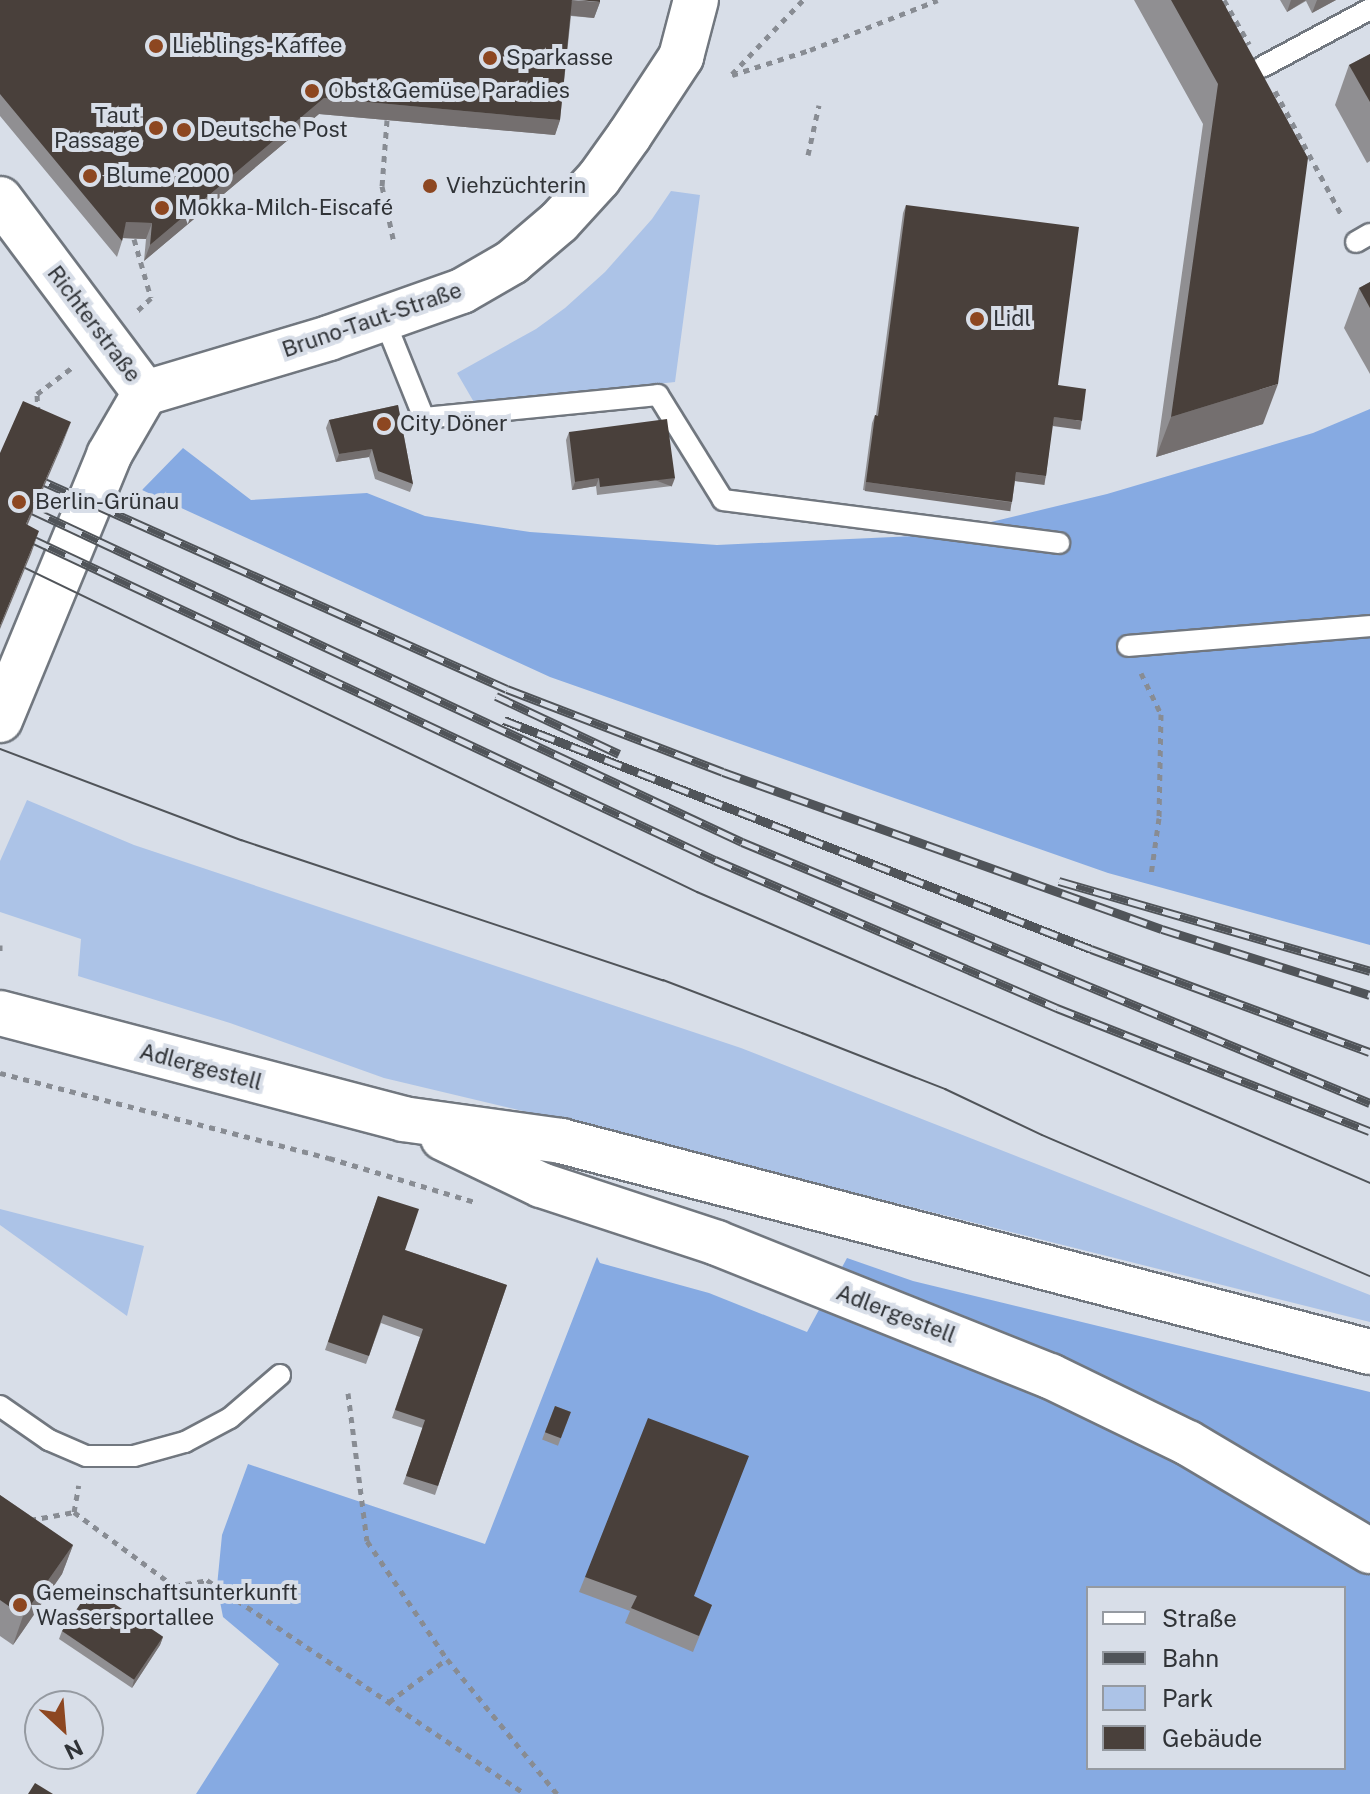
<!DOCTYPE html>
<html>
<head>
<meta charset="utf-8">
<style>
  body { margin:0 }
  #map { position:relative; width:1370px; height:1794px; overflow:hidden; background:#d8dee8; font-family:"Public Sans",sans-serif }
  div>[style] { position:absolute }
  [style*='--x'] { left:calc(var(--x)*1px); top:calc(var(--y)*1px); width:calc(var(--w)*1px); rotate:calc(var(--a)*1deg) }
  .green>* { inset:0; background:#acc3e7 }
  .forest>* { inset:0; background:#86aae2 }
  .path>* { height:5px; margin-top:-2.5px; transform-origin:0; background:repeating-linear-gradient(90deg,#888c93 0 6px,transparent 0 12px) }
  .roads { filter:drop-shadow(2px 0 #71777f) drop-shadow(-2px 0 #71777f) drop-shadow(0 2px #71777f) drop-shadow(0 -2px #71777f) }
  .service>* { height:20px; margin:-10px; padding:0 10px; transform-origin:10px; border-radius:10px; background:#fff }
  .tertiary>* { height:44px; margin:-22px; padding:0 22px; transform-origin:22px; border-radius:22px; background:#fff }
  .secondary>* { height:44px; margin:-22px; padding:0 22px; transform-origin:22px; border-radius:22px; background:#fff }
  .tram>* { height:2px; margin:-1px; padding:0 1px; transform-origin:1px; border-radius:1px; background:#505459 }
  .rail>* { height:9px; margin-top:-4.5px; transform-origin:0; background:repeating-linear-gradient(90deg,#d8dee8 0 18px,#505459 0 36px); box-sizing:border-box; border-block:2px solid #505459 }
  .wall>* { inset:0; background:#908f92; transform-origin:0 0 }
  .shaded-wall>* { inset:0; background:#746f6f; transform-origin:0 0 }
  .building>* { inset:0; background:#49403b; transform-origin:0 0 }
  .dots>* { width:22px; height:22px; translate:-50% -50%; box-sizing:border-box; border:4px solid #d8dee8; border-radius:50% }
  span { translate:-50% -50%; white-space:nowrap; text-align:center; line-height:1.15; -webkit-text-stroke:8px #d8dee8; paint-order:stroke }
  .poi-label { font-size:22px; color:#303337 }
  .left { translate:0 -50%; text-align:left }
  .right { translate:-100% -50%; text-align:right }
  .street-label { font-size:22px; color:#303337 }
  .legend { position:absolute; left:1086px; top:1586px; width:260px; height:184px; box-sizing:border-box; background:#d8dee8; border:2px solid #959aa1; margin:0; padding:10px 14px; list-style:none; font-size:24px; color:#303337 }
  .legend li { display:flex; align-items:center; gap:16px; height:40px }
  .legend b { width:40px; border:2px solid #959aa1 }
  .north { position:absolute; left:24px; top:1690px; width:80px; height:80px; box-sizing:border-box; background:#d8dee8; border:2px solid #959aa1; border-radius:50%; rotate:154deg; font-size:22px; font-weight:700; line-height:32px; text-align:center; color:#303337 }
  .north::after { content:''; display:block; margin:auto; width:28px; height:36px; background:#8d4721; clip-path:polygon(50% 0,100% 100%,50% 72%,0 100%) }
</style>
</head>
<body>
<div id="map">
  <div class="green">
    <i style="clip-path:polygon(671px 191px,700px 195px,675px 382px,475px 404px,457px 373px,536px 329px,565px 308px,605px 272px,652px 219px)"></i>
    <i style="clip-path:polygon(27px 800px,134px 845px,741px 1048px,1370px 1295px,1370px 1322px,620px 1134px,384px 1078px,230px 1023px,78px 976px,81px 939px,0 912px,0 861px)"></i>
    <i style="clip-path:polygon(0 1209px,144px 1246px,127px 1316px,0 1225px)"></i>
  </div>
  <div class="forest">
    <i style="clip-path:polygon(1370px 409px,1370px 945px,1108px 873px,550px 677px,142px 490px,183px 448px,251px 500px,367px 493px,425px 516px,530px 532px,717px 545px,937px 535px,1107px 494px,1313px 433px)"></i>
    <i style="clip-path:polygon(evenodd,597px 1257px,600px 1263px,709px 1293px,807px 1332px,847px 1258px,913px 1281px,1370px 1392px,1370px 1794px,196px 1794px,279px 1664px,223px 1617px,217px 1586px,222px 1535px,248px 1464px,485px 1544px,597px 1257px,1088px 1588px,1344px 1588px,1344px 1768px,1088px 1768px,1088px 1588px)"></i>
  </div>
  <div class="path">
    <i style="--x:1224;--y:0;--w:51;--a:60.4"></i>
    <i style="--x:732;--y:74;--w:103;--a:-46.2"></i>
    <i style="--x:732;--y:75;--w:82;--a:-17.8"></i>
    <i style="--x:810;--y:50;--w:137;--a:-21.3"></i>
    <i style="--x:1275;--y:91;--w:142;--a:61.8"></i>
    <i style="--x:387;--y:120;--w:66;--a:94.3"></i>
    <i style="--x:382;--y:186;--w:58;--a:78.1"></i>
    <i style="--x:808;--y:155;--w:51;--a:-77.6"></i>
    <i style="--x:134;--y:239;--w:61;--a:73.9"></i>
    <i style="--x:151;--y:298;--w:21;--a:137"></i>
    <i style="--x:38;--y:413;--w:19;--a:-93"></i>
    <i style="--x:37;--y:394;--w:46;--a:-37.1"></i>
    <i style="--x:1141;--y:673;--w:46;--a:64"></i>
    <i style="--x:1161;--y:714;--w:104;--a:91.1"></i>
    <i style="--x:1159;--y:818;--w:58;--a:98"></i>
    <i style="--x:0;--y:945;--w:8;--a:90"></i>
    <i style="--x:0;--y:1073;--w:340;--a:14.5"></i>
    <i style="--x:329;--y:1158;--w:152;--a:16.8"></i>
    <i style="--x:348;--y:1393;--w:149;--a:82.7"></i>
    <i style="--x:367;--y:1541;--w:143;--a:55.9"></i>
    <i style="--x:447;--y:1659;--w:174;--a:50.8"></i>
    <i style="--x:74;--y:1512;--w:27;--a:-80"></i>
    <i style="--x:30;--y:1520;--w:45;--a:-10.3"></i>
    <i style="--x:74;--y:1512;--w:124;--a:36.5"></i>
    <i style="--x:174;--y:1586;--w:34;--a:-10"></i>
    <i style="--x:207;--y:1580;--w:384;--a:33.9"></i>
    <i style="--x:389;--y:1702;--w:72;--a:-36.6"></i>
  </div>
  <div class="roads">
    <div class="service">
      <i style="--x:1262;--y:67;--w:123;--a:-28.2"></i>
      <i style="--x:1356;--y:242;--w:16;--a:-30"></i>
      <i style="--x:384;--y:319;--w:107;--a:68"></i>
      <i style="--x:424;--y:418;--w:235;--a:-5.6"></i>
      <i style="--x:658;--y:395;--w:123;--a:58.2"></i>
      <i style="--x:723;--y:500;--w:339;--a:7.3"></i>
      <i style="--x:1128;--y:646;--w:243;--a:-4.7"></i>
      <i style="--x:0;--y:1406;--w:60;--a:34.8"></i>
      <i style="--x:49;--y:1440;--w:40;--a:23.4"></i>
      <i style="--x:86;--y:1456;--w:48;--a:0"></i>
      <i style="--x:134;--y:1456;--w:53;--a:-15.4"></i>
      <i style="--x:185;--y:1442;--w:51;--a:-28.1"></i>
      <i style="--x:230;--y:1418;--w:66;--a:-40.7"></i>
    </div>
    <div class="tertiary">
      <i style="--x:0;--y:199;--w:242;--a:53.2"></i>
      <i style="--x:145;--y:393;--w:192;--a:-16.6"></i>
      <i style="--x:329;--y:338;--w:141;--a:-19.5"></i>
      <i style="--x:462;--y:291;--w:58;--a:-30.1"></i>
      <i style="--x:512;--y:262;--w:62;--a:-40.4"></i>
      <i style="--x:559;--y:222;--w:59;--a:-47.7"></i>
      <i style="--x:599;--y:178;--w:52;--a:-54.5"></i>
      <i style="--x:629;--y:136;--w:95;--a:-56.6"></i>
      <i style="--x:681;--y:57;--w:59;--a:-75.3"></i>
      <i style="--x:0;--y:720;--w:287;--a:-67.6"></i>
      <i style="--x:109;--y:455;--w:72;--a:-59.9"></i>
    </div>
    <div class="secondary">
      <i style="--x:0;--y:1013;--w:417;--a:14.7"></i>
      <i style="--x:403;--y:1119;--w:160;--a:7.9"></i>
      <i style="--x:561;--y:1141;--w:836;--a:14.62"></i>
      <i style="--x:443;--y:1138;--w:109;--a:25.6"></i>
      <i style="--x:541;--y:1185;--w:185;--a:18.2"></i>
      <i style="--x:717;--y:1243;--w:359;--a:21.8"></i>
      <i style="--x:1050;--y:1376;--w:153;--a:25.9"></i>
      <i style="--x:1188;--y:1443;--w:212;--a:30.7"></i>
    </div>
  </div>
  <div class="tram">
    <i style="--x:0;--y:556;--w:774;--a:25.74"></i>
    <i style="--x:697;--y:892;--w:733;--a:23.38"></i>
    <i style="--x:0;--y:749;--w:258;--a:20.7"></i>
    <i style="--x:241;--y:840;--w:445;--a:18.4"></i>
    <i style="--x:663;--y:980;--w:149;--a:20.9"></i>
    <i style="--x:802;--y:1033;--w:154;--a:21.4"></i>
    <i style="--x:945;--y:1089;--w:107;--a:25.4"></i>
    <i style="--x:1042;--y:1135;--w:357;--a:23.3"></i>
  </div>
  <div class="rail">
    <i style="--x:0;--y:462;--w:555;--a:24.12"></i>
    <i style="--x:507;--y:689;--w:231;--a:21"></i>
    <i style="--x:723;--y:772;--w:466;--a:19.7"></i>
    <i style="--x:1162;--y:929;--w:218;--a:17.6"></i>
    <i style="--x:0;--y:495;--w:819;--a:25.06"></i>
    <i style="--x:742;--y:842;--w:680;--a:22.57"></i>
    <i style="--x:0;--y:524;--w:790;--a:25.17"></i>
    <i style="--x:715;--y:860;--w:373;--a:23.4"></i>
    <i style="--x:1057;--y:1008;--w:336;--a:21.5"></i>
    <i style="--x:496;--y:696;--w:136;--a:25.2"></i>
    <i style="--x:504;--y:720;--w:630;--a:21.31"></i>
    <i style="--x:1091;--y:949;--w:297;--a:20.3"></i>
    <i style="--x:1059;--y:881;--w:324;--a:16.1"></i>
  </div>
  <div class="wall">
    <i style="clip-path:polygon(0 0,600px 2px,594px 18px,571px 16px,560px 120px,555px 135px,319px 114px,144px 261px,146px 239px,123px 238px,117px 257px,0 116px)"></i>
    <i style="clip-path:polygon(1134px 0,1222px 0,1263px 424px,1156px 457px,1203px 124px)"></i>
    <i style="clip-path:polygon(1280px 0,1336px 0,1312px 13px,1306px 1px,1287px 12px)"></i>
    <i style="clip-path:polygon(1370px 54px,1370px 161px,1367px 163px,1335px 105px,1349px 65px)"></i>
    <i style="clip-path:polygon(906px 205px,1058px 385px,1080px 429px,1052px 425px,1046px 476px,1043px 484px,1015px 481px,1012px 502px,1009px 510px,863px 490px,872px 423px,875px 415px,876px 415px,903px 213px)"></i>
    <i style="clip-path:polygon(1370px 282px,1370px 374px,1344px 328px,1359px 288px)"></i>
    <i style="clip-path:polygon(398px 405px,413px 484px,410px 492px,375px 479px,369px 457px,336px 462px,326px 428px,329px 420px)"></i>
    <i style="clip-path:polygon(569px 432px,672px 486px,597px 495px,596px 486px,572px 490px,566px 440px)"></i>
    <i style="clip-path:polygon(378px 1196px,405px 1250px,507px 1285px,435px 1495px,403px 1484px,423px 1428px,392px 1418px,420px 1337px,381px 1323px,366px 1364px,325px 1350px)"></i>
    <i style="left:555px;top:1406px;width:17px;height:36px;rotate:21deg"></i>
    <i style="clip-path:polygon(0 1495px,73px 1545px,62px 1574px,13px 1645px,0 1636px)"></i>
    <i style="clip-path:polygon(585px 1577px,694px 1596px,712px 1605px,693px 1652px,625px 1623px,630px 1611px,579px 1592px)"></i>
    <i style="clip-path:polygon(62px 1631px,163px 1637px,160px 1645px,132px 1688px,59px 1639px)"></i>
  </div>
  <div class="shaded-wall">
    <i style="clip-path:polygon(572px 0,600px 2px,594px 18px,567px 15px)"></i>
    <i style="clip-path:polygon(1291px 0,1306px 0,1287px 12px)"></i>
    <i style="clip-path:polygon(1317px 0,1336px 0,1312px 13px)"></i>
    <i style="clip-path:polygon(324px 98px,560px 120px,555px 135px,319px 114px,144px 261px,150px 245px)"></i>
    <i style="clip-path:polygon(126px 222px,152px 223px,146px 239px,121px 238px)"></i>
    <i style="clip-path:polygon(1278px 384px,1263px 424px,1156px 457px,1171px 417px)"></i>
    <i style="left:1054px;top:417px;width:28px;height:9px;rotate:8deg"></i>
    <i style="clip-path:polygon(71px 422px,62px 445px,18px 547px,26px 524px)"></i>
    <i style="clip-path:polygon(372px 449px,369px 457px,336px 462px,339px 454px)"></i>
    <i style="left:1016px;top:472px;width:30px;height:9px;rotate:8deg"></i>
    <i style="clip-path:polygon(599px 478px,596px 486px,572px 490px,575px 482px)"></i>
    <i style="left:675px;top:478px;width:9px;height:76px;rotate:111deg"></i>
    <i style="left:866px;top:482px;width:147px;height:9px;rotate:8deg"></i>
    <i style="clip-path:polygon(39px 531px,31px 554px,0 629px,0 626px)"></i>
    <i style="clip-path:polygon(73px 1545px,62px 1574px,13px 1645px,23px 1616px)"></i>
    <i style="clip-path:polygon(163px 1637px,160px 1645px,132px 1688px,134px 1680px)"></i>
  </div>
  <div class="building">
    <i style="clip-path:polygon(0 0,572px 0,560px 120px,324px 98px,150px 245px,152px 223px,126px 222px,122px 241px,0 94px)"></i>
    <i style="clip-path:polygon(578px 0,600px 0,600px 2px)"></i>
    <i style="clip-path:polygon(1171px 0,1222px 0,1308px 158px,1278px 384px,1171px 417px,1218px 84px)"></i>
    <i style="clip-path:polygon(1370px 54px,1370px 102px,1349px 65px)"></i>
    <i style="clip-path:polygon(906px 205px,1079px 227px,1058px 385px,1086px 389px,1082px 421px,1054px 417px,1046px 476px,1016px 472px,1012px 502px,866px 482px,875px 415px,878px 416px)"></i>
    <i style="clip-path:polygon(1370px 282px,1370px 308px,1359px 288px)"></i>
    <i style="clip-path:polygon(23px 401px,71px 422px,26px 524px,39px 531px,0 626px,0 453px)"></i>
    <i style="clip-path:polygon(398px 405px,413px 484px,378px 471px,372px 449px,339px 454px,329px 420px)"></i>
    <i style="clip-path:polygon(667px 419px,675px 478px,600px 487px,599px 478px,575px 482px,569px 432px)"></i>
    <i style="clip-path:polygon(378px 1196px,419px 1209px,405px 1250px,507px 1285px,438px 1486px,406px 1476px,425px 1420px,395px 1410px,423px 1329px,383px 1315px,369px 1356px,328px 1342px)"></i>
    <i style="left:555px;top:1406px;width:17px;height:28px;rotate:21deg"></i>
    <i style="clip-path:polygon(648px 1418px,749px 1456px,694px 1596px,712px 1605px,699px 1636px,631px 1608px,637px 1596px,585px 1577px)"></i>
    <i style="clip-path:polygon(0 1495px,73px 1545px,23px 1616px,0 1600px)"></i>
    <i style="left:91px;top:1588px;width:87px;height:52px;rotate:34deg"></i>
    <i style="clip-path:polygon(35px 1783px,53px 1794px,28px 1794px)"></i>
  </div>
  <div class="dots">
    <i style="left:156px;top:46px;background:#8d4721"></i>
    <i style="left:490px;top:58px;background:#8d4721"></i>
    <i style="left:312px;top:91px;background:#8d4721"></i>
    <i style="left:156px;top:128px;background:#8d4721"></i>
    <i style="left:184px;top:130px;background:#8d4721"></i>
    <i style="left:90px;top:176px;background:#8d4721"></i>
    <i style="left:430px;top:186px;background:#8d4721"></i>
    <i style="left:162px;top:208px;background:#8d4721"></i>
    <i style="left:977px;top:319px;background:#8d4721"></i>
    <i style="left:384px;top:424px;background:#8d4721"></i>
    <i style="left:19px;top:502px;background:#8d4721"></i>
    <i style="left:20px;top:1605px;background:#8d4721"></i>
  </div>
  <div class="poi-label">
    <span class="left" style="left:172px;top:46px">Lieblings-Kaffee</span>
    <span class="left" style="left:506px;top:58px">Sparkasse</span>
    <span class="left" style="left:328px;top:91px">Obst&amp;Gemüse Paradies</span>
    <span class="right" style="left:140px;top:128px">Taut<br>Passage</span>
    <span class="left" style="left:200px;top:130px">Deutsche Post</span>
    <span class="left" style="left:106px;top:176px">Blume 2000</span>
    <span class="left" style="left:446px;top:186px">Viehzüchterin</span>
    <span class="left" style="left:178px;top:208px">Mokka-Milch-Eiscafé</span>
    <span class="left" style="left:993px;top:319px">Lidl</span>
    <span class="left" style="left:400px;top:424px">City Döner</span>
    <span class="left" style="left:35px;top:502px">Berlin-Grünau</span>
    <span class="left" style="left:36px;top:1605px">Gemeinschaftsunterkunft<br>Wassersportallee</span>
  </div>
  <div class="street-label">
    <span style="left:372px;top:320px;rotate:-19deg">Bruno-Taut-Straße</span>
    <span style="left:94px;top:324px;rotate:53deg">Richterstraße</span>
    <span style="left:201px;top:1067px;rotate:15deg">Adlergestell</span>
    <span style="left:896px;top:1314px;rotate:21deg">Adlergestell</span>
  </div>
  <ul class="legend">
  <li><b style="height:10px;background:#fff"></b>Straße</li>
  <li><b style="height:10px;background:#505459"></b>Bahn</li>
  <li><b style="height:22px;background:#acc3e7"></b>Park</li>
  <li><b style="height:22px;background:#49403b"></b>Gebäude</li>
  </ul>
  <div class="north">N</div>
</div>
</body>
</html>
